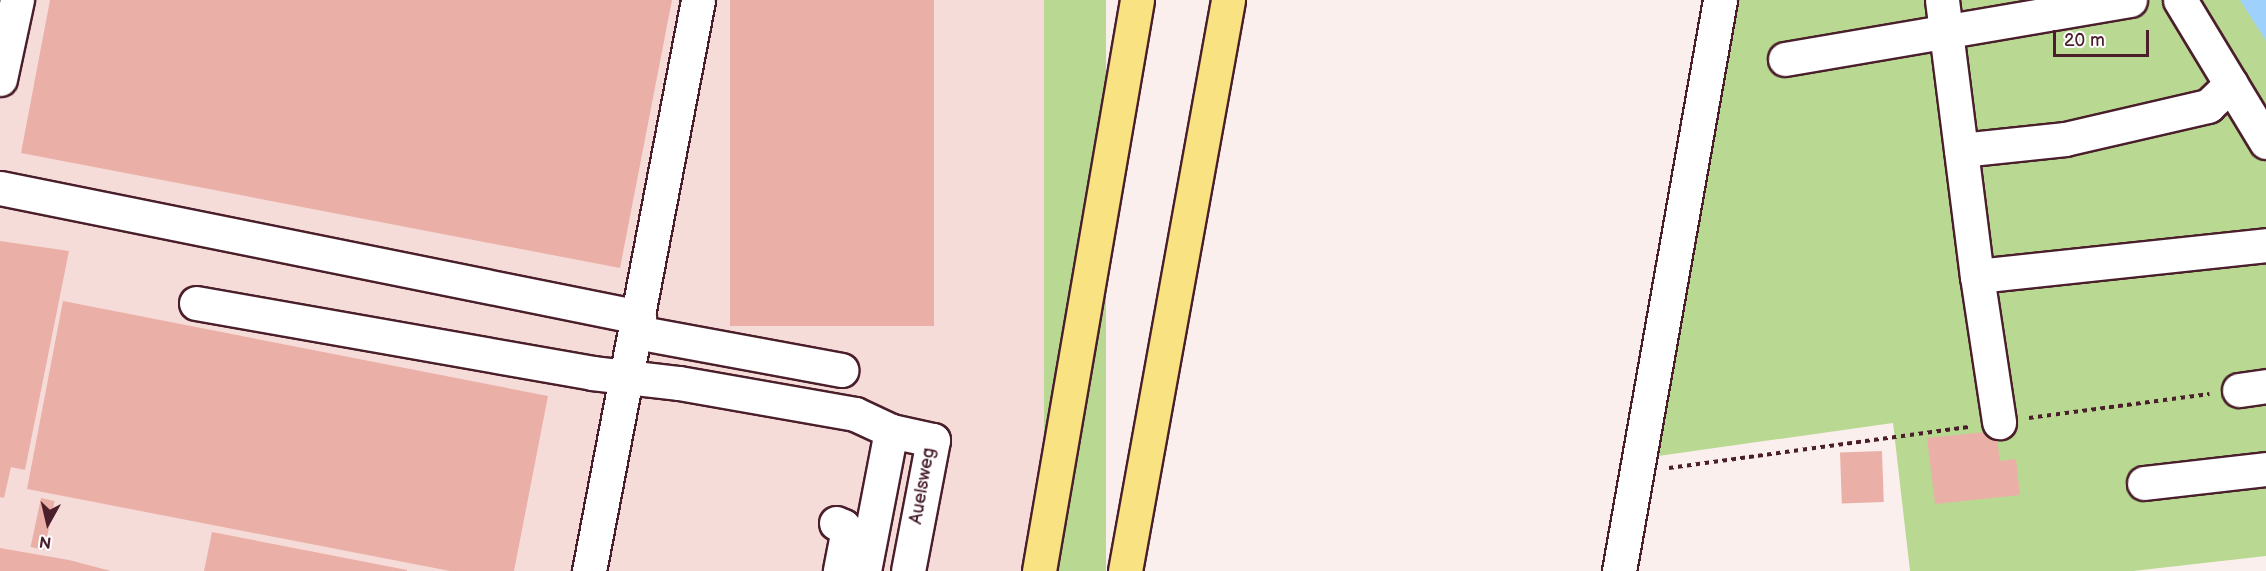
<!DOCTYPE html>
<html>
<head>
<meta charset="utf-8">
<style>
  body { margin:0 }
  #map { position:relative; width:2266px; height:571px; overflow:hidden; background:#fbefed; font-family:"Balsamiq Sans",sans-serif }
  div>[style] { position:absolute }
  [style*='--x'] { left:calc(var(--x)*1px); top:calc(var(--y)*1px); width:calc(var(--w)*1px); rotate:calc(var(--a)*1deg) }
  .built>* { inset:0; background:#f6dcd8; transform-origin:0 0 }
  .green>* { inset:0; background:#b9d992; transform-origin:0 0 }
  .water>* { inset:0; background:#9ed1fc }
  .building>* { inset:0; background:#eab0a7; transform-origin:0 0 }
  .path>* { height:4px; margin-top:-2px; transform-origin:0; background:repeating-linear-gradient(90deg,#4a1f2b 0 4.5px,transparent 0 9px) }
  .roads { filter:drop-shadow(2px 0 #4a1f2b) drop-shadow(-2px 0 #4a1f2b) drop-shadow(0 2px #4a1f2b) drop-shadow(0 -2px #4a1f2b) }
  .minor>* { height:33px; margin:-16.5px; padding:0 16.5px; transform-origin:16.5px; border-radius:16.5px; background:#fff }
  .highway>* { height:33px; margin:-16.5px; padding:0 16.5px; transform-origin:16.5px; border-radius:16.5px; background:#f8e281 }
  span { translate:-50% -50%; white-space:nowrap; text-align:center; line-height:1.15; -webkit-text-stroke:6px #fff; paint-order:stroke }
  .street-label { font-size:18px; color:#4a1f2b }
  .north { position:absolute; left:18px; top:493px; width:60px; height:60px; -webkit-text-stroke:4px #fff; paint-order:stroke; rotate:188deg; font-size:16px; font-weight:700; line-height:24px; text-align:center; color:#4a1f2b }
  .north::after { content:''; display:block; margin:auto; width:21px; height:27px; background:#4a1f2b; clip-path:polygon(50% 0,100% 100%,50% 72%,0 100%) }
  .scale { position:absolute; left:2053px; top:30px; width:96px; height:27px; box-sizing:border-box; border:3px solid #4a1f2b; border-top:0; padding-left:8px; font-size:18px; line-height:21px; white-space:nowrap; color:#4a1f2b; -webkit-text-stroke:4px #fff; paint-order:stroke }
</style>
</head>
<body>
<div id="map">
  <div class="built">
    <i style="left:0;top:0;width:1044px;height:571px"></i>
  </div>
  <div class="green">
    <i style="left:1044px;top:0;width:62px;height:580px"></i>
    <i style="clip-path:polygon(1735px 0,2266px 0,2266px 556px,2133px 571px,1910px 571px,1893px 423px,1658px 456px)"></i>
  </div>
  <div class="water">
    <i style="clip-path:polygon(2240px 0,2266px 0,2266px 41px)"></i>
  </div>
  <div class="building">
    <i style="clip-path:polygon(50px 0,672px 0,620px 268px,21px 153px)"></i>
    <i style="left:730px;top:0;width:204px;height:326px"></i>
    <i style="clip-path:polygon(0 241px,69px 251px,25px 470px,11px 467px,4px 498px,0 497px)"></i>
    <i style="clip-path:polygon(63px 301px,548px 396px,514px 571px,450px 571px,27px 489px)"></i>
    <i style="clip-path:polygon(1996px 431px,2000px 461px,2016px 459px,2020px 495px,1935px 504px,1927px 438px)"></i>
    <i style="left:1882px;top:451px;width:51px;height:42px;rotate:88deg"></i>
    <i style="left:41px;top:498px;width:14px;height:50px;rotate:12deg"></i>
    <i style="clip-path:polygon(212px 532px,407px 570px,407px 571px,204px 571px)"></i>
    <i style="clip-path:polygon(0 548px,69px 560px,111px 571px,0 571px)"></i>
  </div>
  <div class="path">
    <i style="--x:2029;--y:418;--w:182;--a:-7.6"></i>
    <i style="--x:1669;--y:468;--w:302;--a:-7.8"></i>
  </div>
  <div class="roads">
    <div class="minor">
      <i style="--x:1942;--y:0;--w:278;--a:82.8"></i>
      <i style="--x:1977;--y:276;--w:148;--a:81.4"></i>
      <i style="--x:2180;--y:0;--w:166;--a:58.8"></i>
      <i style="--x:1785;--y:59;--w:350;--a:-9.7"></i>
      <i style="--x:0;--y:79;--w:81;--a:-77.9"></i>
      <i style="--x:1961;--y:150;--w:105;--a:-6"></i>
      <i style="--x:2065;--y:139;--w:147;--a:-13"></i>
      <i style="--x:2208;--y:106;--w:32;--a:-44"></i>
      <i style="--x:0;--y:188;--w:652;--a:11.41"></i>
      <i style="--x:1977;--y:276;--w:291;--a:-6.1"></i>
      <i style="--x:196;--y:303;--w:402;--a:10"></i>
      <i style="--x:592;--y:373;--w:88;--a:6.6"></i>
      <i style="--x:679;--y:383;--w:179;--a:10"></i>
      <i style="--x:855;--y:414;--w:40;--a:25"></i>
      <i style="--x:636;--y:332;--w:209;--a:10.5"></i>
      <i style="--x:2239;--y:390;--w:27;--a:-8"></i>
      <i style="--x:2144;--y:483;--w:123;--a:-6.5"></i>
      <i style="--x:836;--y:523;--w:8;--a:23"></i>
      <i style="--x:843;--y:526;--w:9;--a:63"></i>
      <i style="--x:847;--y:534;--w:38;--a:101"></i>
      <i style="--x:589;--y:571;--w:581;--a:-79.19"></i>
      <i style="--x:864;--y:571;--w:143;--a:-79.1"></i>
      <i style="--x:891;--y:431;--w:43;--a:12.1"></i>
      <i style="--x:933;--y:440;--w:133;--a:100.8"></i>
      <i style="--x:1619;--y:571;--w:580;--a:-79.97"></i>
    </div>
    <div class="highway">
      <i style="--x:1039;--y:571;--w:579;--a:-80.26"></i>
      <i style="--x:1125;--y:571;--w:580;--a:-79.77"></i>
    </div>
  </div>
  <div class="street-label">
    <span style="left:923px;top:486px;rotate:-80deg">Auelsweg</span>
  </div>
  <div class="north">N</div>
  <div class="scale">20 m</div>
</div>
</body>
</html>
